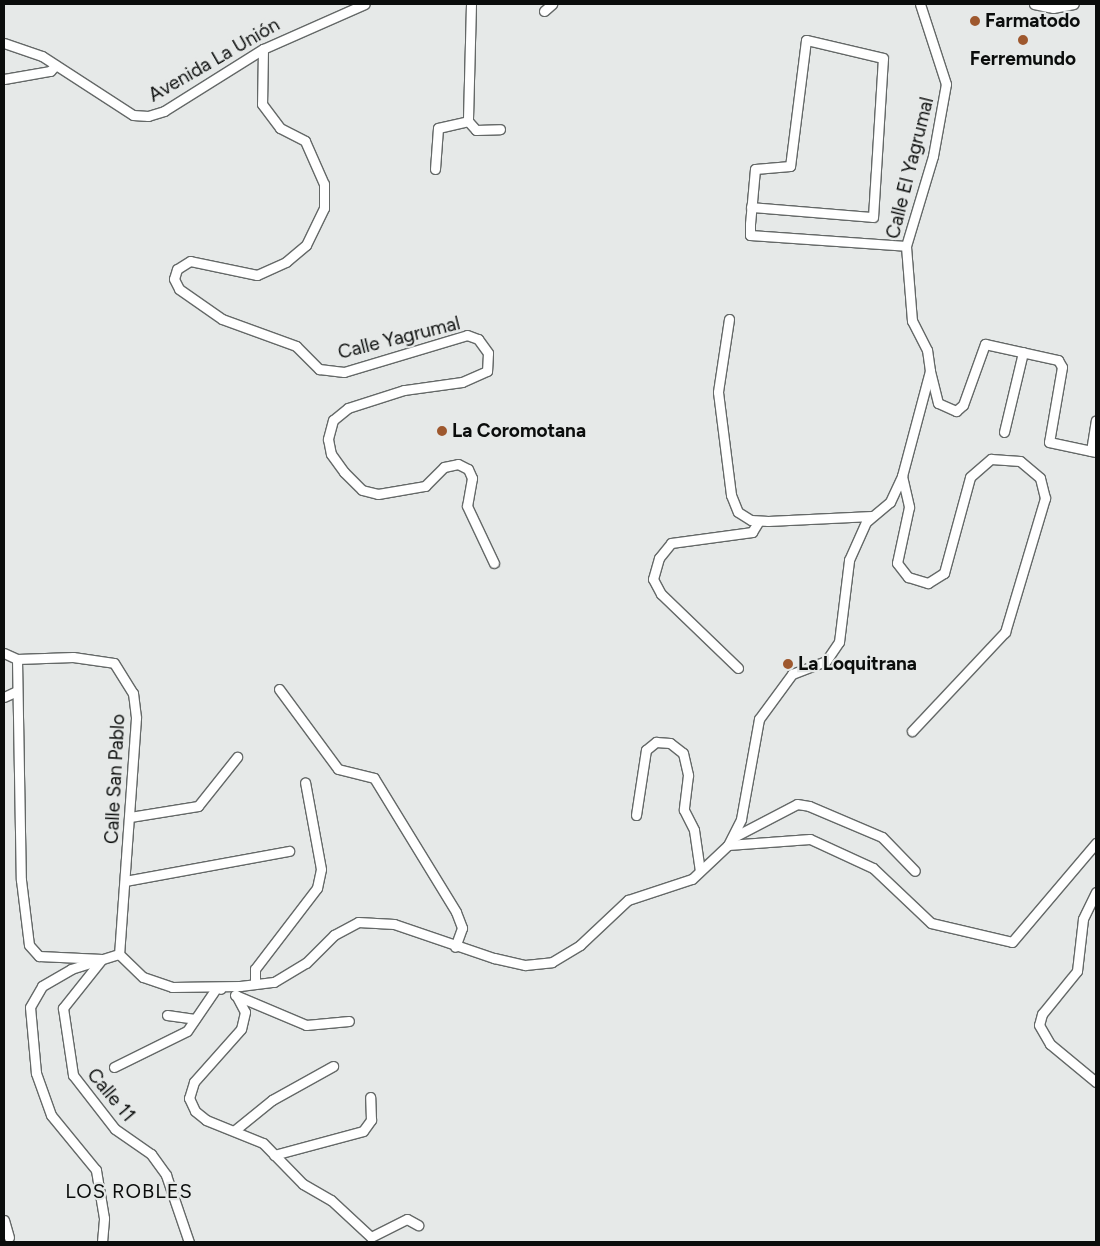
<!DOCTYPE html>
<html>
<head>
<meta charset="utf-8">
<style>
  body { margin:0 }
  #map { position:relative; width:1100px; height:1246px; overflow:hidden; background:#e6e9e8; font-family:Figtree,sans-serif }
  div>[style] { position:absolute }
  [style*='--x'] { left:calc(var(--x)*1px); top:calc(var(--y)*1px); width:calc(var(--w)*1px); rotate:calc(var(--a)*1deg) }
  .roads { filter:drop-shadow(1px 0 #646867) drop-shadow(-1px 0 #646867) drop-shadow(0 1px #646867) drop-shadow(0 -1px #646867) }
  .minor>* { height:9px; margin:-4.5px; padding:0 4.5px; transform-origin:4.5px; border-radius:4.5px; background:#fff }
  .dots>* { width:14px; height:14px; translate:-50% -50%; box-sizing:border-box; border:2px solid #e6e9e8; border-radius:50% }
  span { translate:-50% -50%; white-space:nowrap; text-align:center; line-height:1.15; -webkit-text-stroke:4.5px #e6e9e8; paint-order:stroke }
  .poi-label { font-size:19px; color:#0b0d0c; font-weight:700 }
  .left { translate:0 -50%; text-align:left }
  .street-label { font-size:19px; color:#0b0d0c }
  .neighbourhood-label { font-size:20px; color:#0b0d0c; letter-spacing:1px }
  .frame { position:absolute; inset:0; border:5px solid #0b0d0c; pointer-events:none }
</style>
</head>
<body>
<div id="map">
  <div class="roads">
    <div class="minor">
      <i style="--x:471;--y:4;--w:117;--a:91.5"></i>
      <i style="--x:468;--y:121;--w:12;--a:48"></i>
      <i style="--x:476;--y:130;--w:24;--a:-2"></i>
      <i style="--x:1034;--y:4;--w:19;--a:12"></i>
      <i style="--x:1053;--y:8;--w:21;--a:-11"></i>
      <i style="--x:544;--y:11;--w:11;--a:-41"></i>
      <i style="--x:4;--y:43;--w:40;--a:18.9"></i>
      <i style="--x:42;--y:56;--w:108;--a:33"></i>
      <i style="--x:133;--y:115;--w:15;--a:4"></i>
      <i style="--x:148;--y:116;--w:17;--a:-17"></i>
      <i style="--x:164;--y:111;--w:117;--a:-32.1"></i>
      <i style="--x:263;--y:49;--w:111;--a:-23.8"></i>
      <i style="--x:263;--y:49;--w:55;--a:91"></i>
      <i style="--x:262;--y:104;--w:30;--a:53"></i>
      <i style="--x:280;--y:128;--w:28;--a:27"></i>
      <i style="--x:305;--y:141;--w:47;--a:66.2"></i>
      <i style="--x:324;--y:184;--w:24;--a:90"></i>
      <i style="--x:324;--y:208;--w:41;--a:115.9"></i>
      <i style="--x:306;--y:245;--w:26;--a:140"></i>
      <i style="--x:286;--y:262;--w:32;--a:156"></i>
      <i style="--x:257;--y:275;--w:68;--a:-168.2"></i>
      <i style="--x:190;--y:261;--w:15;--a:148"></i>
      <i style="--x:177;--y:269;--w:10;--a:107"></i>
      <i style="--x:174;--y:279;--w:11;--a:63"></i>
      <i style="--x:179;--y:289;--w:52;--a:34.9"></i>
      <i style="--x:222;--y:319;--w:79;--a:20"></i>
      <i style="--x:296;--y:346;--w:33;--a:45"></i>
      <i style="--x:319;--y:369;--w:25;--a:7"></i>
      <i style="--x:344;--y:372;--w:128;--a:-16.7"></i>
      <i style="--x:467;--y:335;--w:12;--a:20"></i>
      <i style="--x:478;--y:339;--w:17;--a:54"></i>
      <i style="--x:488;--y:353;--w:18;--a:93"></i>
      <i style="--x:487;--y:371;--w:27;--a:156"></i>
      <i style="--x:462;--y:382;--w:59;--a:172.1"></i>
      <i style="--x:404;--y:390;--w:59;--a:162.2"></i>
      <i style="--x:348;--y:408;--w:19;--a:141"></i>
      <i style="--x:333;--y:420;--w:20;--a:105"></i>
      <i style="--x:328;--y:439;--w:15;--a:79"></i>
      <i style="--x:331;--y:454;--w:22;--a:54"></i>
      <i style="--x:344;--y:472;--w:25;--a:45"></i>
      <i style="--x:362;--y:490;--w:16;--a:14"></i>
      <i style="--x:378;--y:494;--w:48;--a:-9.7"></i>
      <i style="--x:425;--y:486;--w:27;--a:-45"></i>
      <i style="--x:444;--y:467;--w:14;--a:-12"></i>
      <i style="--x:458;--y:464;--w:11;--a:27"></i>
      <i style="--x:468;--y:469;--w:10;--a:66"></i>
      <i style="--x:472;--y:478;--w:28;--a:100"></i>
      <i style="--x:467;--y:506;--w:63;--a:64.7"></i>
      <i style="--x:4;--y:79;--w:47;--a:-9.9"></i>
      <i style="--x:50;--y:71;--w:8;--a:-45"></i>
      <i style="--x:435;--y:169;--w:41;--a:-85.8"></i>
      <i style="--x:438;--y:128;--w:31;--a:-13"></i>
      <i style="--x:751;--y:207;--w:122;--a:4.7"></i>
      <i style="--x:873;--y:217;--w:159;--a:-86.4"></i>
      <i style="--x:883;--y:58;--w:79;--a:-166.8"></i>
      <i style="--x:806;--y:40;--w:127;--a:97.2"></i>
      <i style="--x:790;--y:166;--w:35;--a:175"></i>
      <i style="--x:755;--y:169;--w:55;--a:95.2"></i>
      <i style="--x:750;--y:224;--w:11;--a:90"></i>
      <i style="--x:750;--y:235;--w:156;--a:4"></i>
      <i style="--x:729;--y:319;--w:74;--a:98.6"></i>
      <i style="--x:718;--y:392;--w:104;--a:82.8"></i>
      <i style="--x:731;--y:495;--w:18;--a:68"></i>
      <i style="--x:738;--y:512;--w:15;--a:32"></i>
      <i style="--x:751;--y:520;--w:17;--a:3"></i>
      <i style="--x:768;--y:521;--w:104;--a:-2.8"></i>
      <i style="--x:930;--y:371;--w:33;--a:76"></i>
      <i style="--x:938;--y:403;--w:20;--a:24"></i>
      <i style="--x:956;--y:411;--w:9;--a:-41"></i>
      <i style="--x:963;--y:405;--w:65;--a:-70.2"></i>
      <i style="--x:985;--y:344;--w:75;--a:12.4"></i>
      <i style="--x:1058;--y:360;--w:8;--a:60"></i>
      <i style="--x:1062;--y:367;--w:76;--a:99.8"></i>
      <i style="--x:1049;--y:442;--w:48;--a:12"></i>
      <i style="--x:1004;--y:432;--w:82;--a:-76.6"></i>
      <i style="--x:1091;--y:451;--w:31;--a:-81"></i>
      <i style="--x:902;--y:476;--w:32;--a:77"></i>
      <i style="--x:909;--y:507;--w:57;--a:102.1"></i>
      <i style="--x:897;--y:563;--w:18;--a:52"></i>
      <i style="--x:908;--y:577;--w:21;--a:17"></i>
      <i style="--x:928;--y:583;--w:19;--a:-32"></i>
      <i style="--x:944;--y:573;--w:99;--a:-74.8"></i>
      <i style="--x:970;--y:477;--w:28;--a:-41"></i>
      <i style="--x:991;--y:459;--w:29;--a:4"></i>
      <i style="--x:1020;--y:461;--w:26;--a:40"></i>
      <i style="--x:1040;--y:478;--w:21;--a:76"></i>
      <i style="--x:1045;--y:498;--w:140;--a:106.6"></i>
      <i style="--x:1005;--y:632;--w:136;--a:133.2"></i>
      <i style="--x:4;--y:653;--w:14;--a:25"></i>
      <i style="--x:17;--y:659;--w:56;--a:-2"></i>
      <i style="--x:73;--y:657;--w:41;--a:8.3"></i>
      <i style="--x:114;--y:663;--w:36;--a:58"></i>
      <i style="--x:133;--y:693;--w:25;--a:83"></i>
      <i style="--x:136;--y:718;--w:237;--a:94.1"></i>
      <i style="--x:17;--y:659;--w:221;--a:89"></i>
      <i style="--x:21;--y:880;--w:65;--a:83"></i>
      <i style="--x:29;--y:945;--w:15;--a:48"></i>
      <i style="--x:39;--y:956;--w:63;--a:2.7"></i>
      <i style="--x:738;--y:668;--w:107;--a:-136.1"></i>
      <i style="--x:661;--y:594;--w:17;--a:-118"></i>
      <i style="--x:653;--y:579;--w:22;--a:-74"></i>
      <i style="--x:659;--y:558;--w:19;--a:-51"></i>
      <i style="--x:671;--y:543;--w:82;--a:-7.7"></i>
      <i style="--x:752;--y:532;--w:13;--a:-58"></i>
      <i style="--x:279;--y:689;--w:99;--a:53.6"></i>
      <i style="--x:338;--y:769;--w:37;--a:14"></i>
      <i style="--x:374;--y:778;--w:157;--a:58.5"></i>
      <i style="--x:456;--y:912;--w:17;--a:69"></i>
      <i style="--x:462;--y:928;--w:20;--a:110"></i>
      <i style="--x:4;--y:697;--w:14;--a:-25"></i>
      <i style="--x:636;--y:815;--w:66;--a:-81.3"></i>
      <i style="--x:646;--y:750;--w:13;--a:-39"></i>
      <i style="--x:656;--y:742;--w:14;--a:4"></i>
      <i style="--x:670;--y:743;--w:16;--a:38"></i>
      <i style="--x:683;--y:753;--w:23;--a:77"></i>
      <i style="--x:688;--y:775;--w:35;--a:97"></i>
      <i style="--x:684;--y:810;--w:22;--a:63"></i>
      <i style="--x:694;--y:830;--w:41;--a:81.7"></i>
      <i style="--x:130;--y:817;--w:69;--a:-9.2"></i>
      <i style="--x:198;--y:806;--w:63;--a:-51.5"></i>
      <i style="--x:732;--y:838;--w:73;--a:-27.6"></i>
      <i style="--x:797;--y:804;--w:12;--a:9"></i>
      <i style="--x:809;--y:806;--w:79;--a:23"></i>
      <i style="--x:882;--y:837;--w:47;--a:45.9"></i>
      <i style="--x:728;--y:845;--w:29;--a:-63"></i>
      <i style="--x:741;--y:819;--w:102;--a:-79.8"></i>
      <i style="--x:759;--y:719;--w:56;--a:-53.7"></i>
      <i style="--x:792;--y:674;--w:36;--a:-21"></i>
      <i style="--x:826;--y:661;--w:23;--a:-56"></i>
      <i style="--x:839;--y:642;--w:83;--a:-83"></i>
      <i style="--x:849;--y:560;--w:42;--a:-65.9"></i>
      <i style="--x:866;--y:522;--w:31;--a:-40"></i>
      <i style="--x:890;--y:502;--w:29;--a:-65"></i>
      <i style="--x:902;--y:476;--w:109;--a:-75.1"></i>
      <i style="--x:930;--y:371;--w:21;--a:-98"></i>
      <i style="--x:927;--y:350;--w:33;--a:-117"></i>
      <i style="--x:912;--y:321;--w:75;--a:-94.6"></i>
      <i style="--x:906;--y:246;--w:94;--a:-73.3"></i>
      <i style="--x:933;--y:156;--w:73;--a:-79.8"></i>
      <i style="--x:946;--y:84;--w:84;--a:-108"></i>
      <i style="--x:125;--y:881;--w:167;--a:-10.4"></i>
      <i style="--x:1096;--y:892;--w:30;--a:116"></i>
      <i style="--x:1083;--y:919;--w:52;--a:96.6"></i>
      <i style="--x:1077;--y:971;--w:55;--a:129.1"></i>
      <i style="--x:1042;--y:1014;--w:11;--a:105"></i>
      <i style="--x:1039;--y:1025;--w:22;--a:60"></i>
      <i style="--x:1050;--y:1044;--w:60;--a:39.6"></i>
      <i style="--x:119;--y:954;--w:33;--a:44"></i>
      <i style="--x:143;--y:977;--w:31;--a:19"></i>
      <i style="--x:172;--y:987;--w:68;--a:-0.8"></i>
      <i style="--x:240;--y:986;--w:34;--a:-7"></i>
      <i style="--x:274;--y:982;--w:37;--a:-31"></i>
      <i style="--x:306;--y:963;--w:40;--a:-45"></i>
      <i style="--x:334;--y:935;--w:27;--a:-28"></i>
      <i style="--x:358;--y:922;--w:36;--a:3"></i>
      <i style="--x:394;--y:924;--w:106;--a:18.8"></i>
      <i style="--x:494;--y:958;--w:32;--a:13"></i>
      <i style="--x:525;--y:965;--w:27;--a:-6"></i>
      <i style="--x:552;--y:962;--w:33;--a:-31"></i>
      <i style="--x:580;--y:945;--w:66;--a:-43.2"></i>
      <i style="--x:628;--y:900;--w:67;--a:-18.2"></i>
      <i style="--x:692;--y:879;--w:50;--a:-43.4"></i>
      <i style="--x:728;--y:845;--w:82;--a:-4.2"></i>
      <i style="--x:810;--y:839;--w:69;--a:24.7"></i>
      <i style="--x:873;--y:868;--w:80;--a:43.5"></i>
      <i style="--x:931;--y:923;--w:83;--a:13.2"></i>
      <i style="--x:1012;--y:942;--w:130;--a:-49.7"></i>
      <i style="--x:102;--y:959;--w:63;--a:128.5"></i>
      <i style="--x:63;--y:1008;--w:68;--a:81.5"></i>
      <i style="--x:73;--y:1075;--w:68;--a:52.1"></i>
      <i style="--x:115;--y:1129;--w:44;--a:34.8"></i>
      <i style="--x:151;--y:1154;--w:26;--a:54"></i>
      <i style="--x:166;--y:1175;--w:71;--a:71.1"></i>
      <i style="--x:255;--y:984;--w:15;--a:-90"></i>
      <i style="--x:255;--y:969;--w:102;--a:-52.6"></i>
      <i style="--x:317;--y:888;--w:19;--a:-78"></i>
      <i style="--x:321;--y:869;--w:88;--a:-100.4"></i>
      <i style="--x:235;--y:995;--w:77;--a:22.9"></i>
      <i style="--x:306;--y:1025;--w:43;--a:-5.3"></i>
      <i style="--x:236;--y:995;--w:19;--a:62"></i>
      <i style="--x:245;--y:1012;--w:17;--a:103"></i>
      <i style="--x:241;--y:1029;--w:71;--a:131.6"></i>
      <i style="--x:194;--y:1082;--w:17;--a:107"></i>
      <i style="--x:189;--y:1098;--w:14;--a:65"></i>
      <i style="--x:195;--y:1111;--w:14;--a:39"></i>
      <i style="--x:206;--y:1120;--w:61;--a:22"></i>
      <i style="--x:263;--y:1143;--w:57;--a:45.7"></i>
      <i style="--x:303;--y:1184;--w:32;--a:30"></i>
      <i style="--x:331;--y:1200;--w:54;--a:42.8"></i>
      <i style="--x:371;--y:1237;--w:40;--a:-26.6"></i>
      <i style="--x:407;--y:1219;--w:13;--a:29"></i>
      <i style="--x:167;--y:1015;--w:28;--a:8"></i>
      <i style="--x:114;--y:1067;--w:81;--a:-26.3"></i>
      <i style="--x:187;--y:1031;--w:53;--a:-55.7"></i>
      <i style="--x:217;--y:987;--w:4;--a:27"></i>
      <i style="--x:235;--y:1130;--w:48;--a:-39"></i>
      <i style="--x:272;--y:1100;--w:70;--a:-29.1"></i>
      <i style="--x:274;--y:1155;--w:92;--a:-15.1"></i>
      <i style="--x:363;--y:1131;--w:14;--a:-54"></i>
      <i style="--x:371;--y:1120;--w:23;--a:-92"></i>
      <i style="--x:4;--y:1220;--w:18;--a:74"></i>
      <i style="--x:102;--y:1242;--w:24;--a:-85"></i>
      <i style="--x:104;--y:1218;--w:49;--a:-99.5"></i>
      <i style="--x:96;--y:1170;--w:71;--a:-129.3"></i>
      <i style="--x:51;--y:1115;--w:45;--a:-109.7"></i>
      <i style="--x:36;--y:1073;--w:66;--a:-95.2"></i>
      <i style="--x:30;--y:1007;--w:24;--a:-60"></i>
      <i style="--x:42;--y:986;--w:34;--a:-30"></i>
      <i style="--x:71;--y:969;--w:50;--a:-17.4"></i>
    </div>
  </div>
  <div class="dots">
    <i style="left:975px;top:21px;background:#9e582e"></i>
    <i style="left:1023px;top:40px;background:#9e582e"></i>
    <i style="left:442px;top:431px;background:#9e582e"></i>
    <i style="left:788px;top:664px;background:#9e582e"></i>
  </div>
  <div class="poi-label">
    <span class="left" style="left:985px;top:21px">Farmatodo</span>
    <span style="left:1023px;top:59px">Ferremundo</span>
    <span class="left" style="left:452px;top:431px">La Coromotana</span>
    <span class="left" style="left:798px;top:664px">La Loquitrana</span>
  </div>
  <div class="street-label">
    <span style="left:214px;top:60px;rotate:-30deg">Avenida La Unión</span>
    <span style="left:910px;top:168px;rotate:-76deg">Calle El Yagrumal</span>
    <span style="left:399px;top:338px;rotate:-14deg">Calle Yagrumal</span>
    <span style="left:115px;top:779px;rotate:-87deg">Calle San Pablo</span>
    <span style="left:111px;top:1095px;rotate:50deg">Calle 11</span>
  </div>
  <div class="neighbourhood-label">
    <span style="left:129px;top:1191px">LOS ROBLES</span>
  </div>
  <div class="frame"></div>
</div>
</body>
</html>
